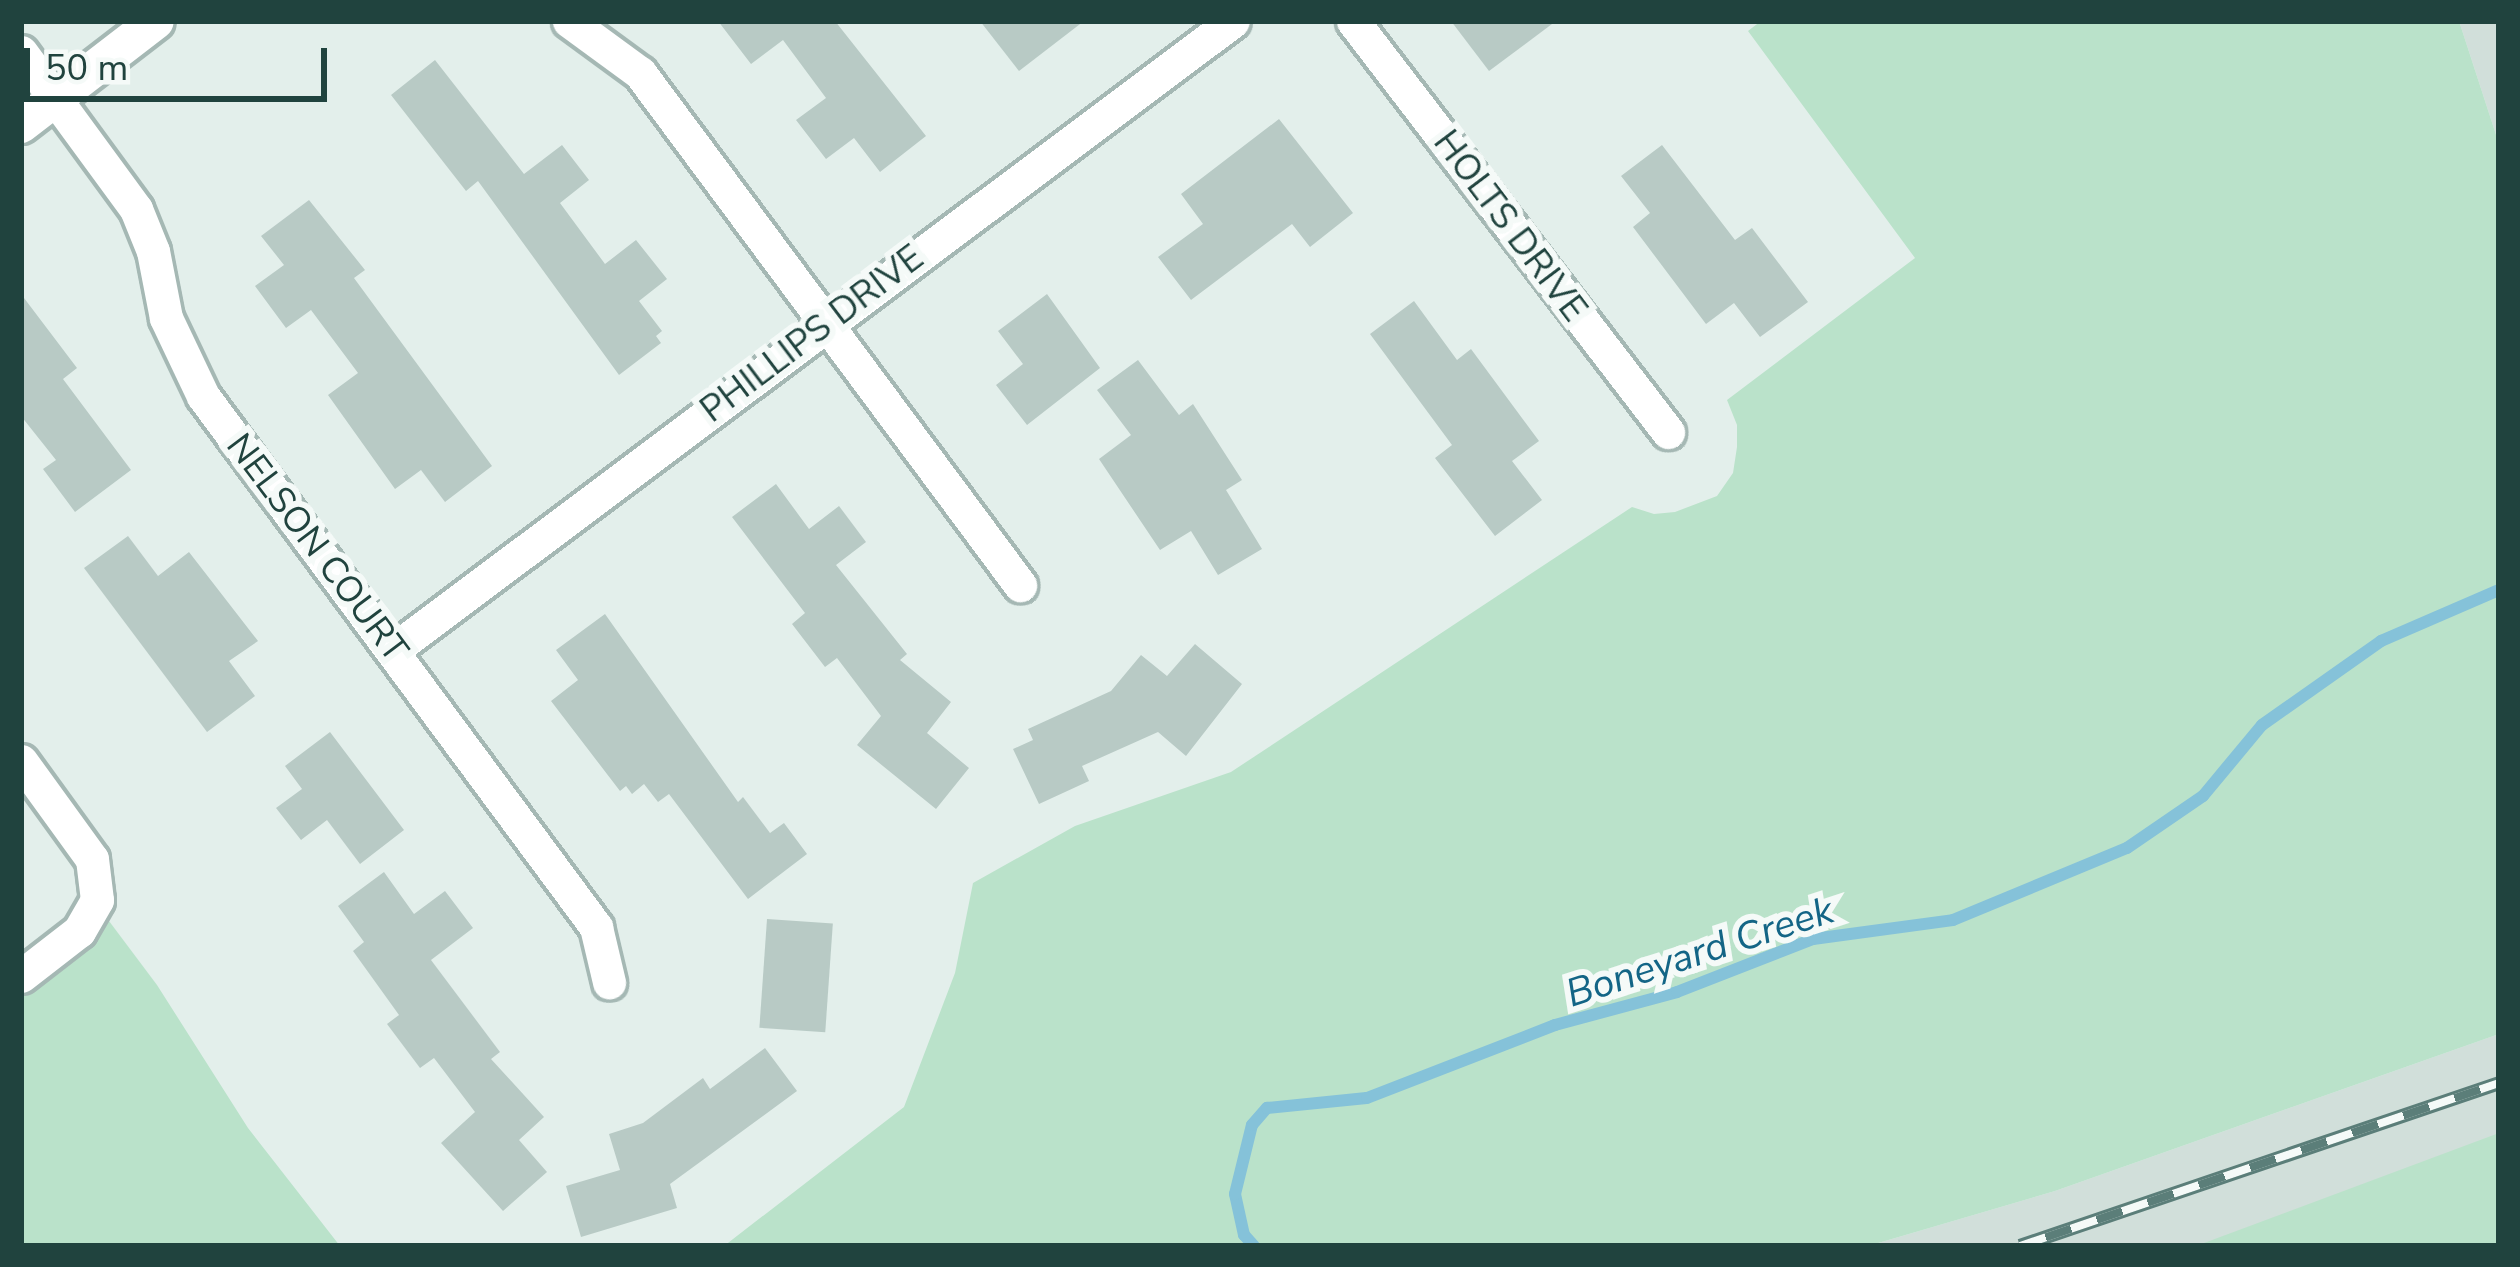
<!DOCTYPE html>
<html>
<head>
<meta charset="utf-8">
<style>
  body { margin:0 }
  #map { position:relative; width:2520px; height:1267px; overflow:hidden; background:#e3efeb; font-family:"Nunito Sans",sans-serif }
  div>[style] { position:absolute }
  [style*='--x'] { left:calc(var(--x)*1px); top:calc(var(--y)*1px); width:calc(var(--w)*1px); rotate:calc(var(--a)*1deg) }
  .built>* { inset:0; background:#d1dfda }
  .green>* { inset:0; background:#bae2ca }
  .stream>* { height:12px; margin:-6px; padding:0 6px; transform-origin:6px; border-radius:6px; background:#85c2d9 }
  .building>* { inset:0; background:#b8cac5; transform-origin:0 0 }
  .roads { filter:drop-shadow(3px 0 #a5b8b4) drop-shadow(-3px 0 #a5b8b4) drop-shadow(0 3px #a5b8b4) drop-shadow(0 -3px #a5b8b4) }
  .street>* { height:33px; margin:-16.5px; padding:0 16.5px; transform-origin:16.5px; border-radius:16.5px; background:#fff }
  .secondary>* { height:36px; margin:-18px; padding:0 18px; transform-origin:18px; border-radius:18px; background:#fff }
  .rail>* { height:14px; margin-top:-7px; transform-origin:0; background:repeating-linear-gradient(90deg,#f5faf8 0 27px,#5b7e79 0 54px); box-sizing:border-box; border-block:3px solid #5b7e79 }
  span { translate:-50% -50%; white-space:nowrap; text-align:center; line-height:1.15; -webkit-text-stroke:12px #f5faf8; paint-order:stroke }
  .street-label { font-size:36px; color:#20433e }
  .water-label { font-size:39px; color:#136586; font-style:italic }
  .frame { position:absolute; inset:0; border:24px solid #20433e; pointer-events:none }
  .scale { position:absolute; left:24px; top:48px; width:303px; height:54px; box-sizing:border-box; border:6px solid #20433e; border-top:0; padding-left:15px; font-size:36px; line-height:42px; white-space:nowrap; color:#20433e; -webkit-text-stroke:9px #f5faf8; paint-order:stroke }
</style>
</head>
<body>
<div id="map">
  <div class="built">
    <i style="clip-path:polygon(2459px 21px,2499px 21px,2499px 144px)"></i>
    <i style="clip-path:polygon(2499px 1034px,2499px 1246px,1868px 1246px,2055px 1191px)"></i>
  </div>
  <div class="green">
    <i style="clip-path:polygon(1761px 21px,2459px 21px,2499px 144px,2499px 1034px,2055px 1191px,1868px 1246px,724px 1246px,904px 1107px,955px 973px,973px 883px,1075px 826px,1231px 772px,1632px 507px,1654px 514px,1675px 512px,1717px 496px,1733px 473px,1737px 447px,1737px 425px,1727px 400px,1915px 258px,1748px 31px)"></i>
    <i style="clip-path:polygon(106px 917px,157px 985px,248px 1128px,340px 1246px,21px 1246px,21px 978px)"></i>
    <i style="clip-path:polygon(2499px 1133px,2499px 1246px,2196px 1246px)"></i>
  </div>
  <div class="stream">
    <i style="--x:1254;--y:1246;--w:15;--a:-132"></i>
    <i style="--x:1244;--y:1235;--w:42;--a:-102.4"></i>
    <i style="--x:1235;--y:1194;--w:71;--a:-76.2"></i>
    <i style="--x:1252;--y:1125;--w:23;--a:-49"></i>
    <i style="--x:1267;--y:1108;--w:100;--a:-5.7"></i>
    <i style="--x:1367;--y:1098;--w:202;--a:-21.2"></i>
    <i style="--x:1555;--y:1025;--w:126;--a:-15.1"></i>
    <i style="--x:1677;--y:992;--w:146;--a:-21.3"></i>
    <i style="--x:1813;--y:939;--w:141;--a:-7.7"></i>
    <i style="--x:1953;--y:920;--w:188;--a:-22.5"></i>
    <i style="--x:2127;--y:848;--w:92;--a:-34.4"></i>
    <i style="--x:2203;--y:796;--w:92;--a:-50.3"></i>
    <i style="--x:2262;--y:725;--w:146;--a:-35.2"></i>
    <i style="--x:2381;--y:641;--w:129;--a:-23.4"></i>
  </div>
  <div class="building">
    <i style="clip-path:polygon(718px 21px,835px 21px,926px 136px,880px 172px,854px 138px,826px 159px,796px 120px,826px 98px,783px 40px,751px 64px)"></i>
    <i style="clip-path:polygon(980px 21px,1084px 21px,1019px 71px)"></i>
    <i style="clip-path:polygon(1451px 21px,1556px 21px,1489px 71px)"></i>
    <i style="clip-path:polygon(435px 60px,524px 174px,562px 145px,589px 180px,560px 203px,605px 264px,636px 240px,667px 279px,639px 301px,662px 331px,656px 336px,661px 343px,619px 375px,478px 181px,466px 191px,391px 95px)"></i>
    <i style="clip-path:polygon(1279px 119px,1353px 213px,1310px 247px,1292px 224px,1191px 300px,1158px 257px,1203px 224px,1181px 194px)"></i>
    <i style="clip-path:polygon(1662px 145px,1735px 240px,1752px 228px,1808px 302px,1760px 337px,1734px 303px,1706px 324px,1633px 227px,1650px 213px,1621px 176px)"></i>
    <i style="clip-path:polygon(309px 200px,365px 270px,354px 278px,492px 466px,445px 502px,421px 470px,395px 489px,328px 395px,358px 373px,311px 310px,286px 328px,255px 286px,284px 265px,261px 236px)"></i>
    <i style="clip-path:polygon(21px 294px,77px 368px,63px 379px,131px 470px,75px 512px,43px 469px,56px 460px,21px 416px)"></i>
    <i style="clip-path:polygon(1047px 294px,1100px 368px,1027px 425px,996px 385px,1023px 364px,998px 331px)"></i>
    <i style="clip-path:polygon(1414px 301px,1457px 360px,1471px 349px,1539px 441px,1512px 461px,1542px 500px,1495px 536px,1435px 458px,1452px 445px,1370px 334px)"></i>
    <i style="clip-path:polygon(1138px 360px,1179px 415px,1193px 404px,1242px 480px,1226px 490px,1262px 549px,1218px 575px,1191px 531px,1160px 550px,1099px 459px,1131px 435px,1097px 390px)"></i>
    <i style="clip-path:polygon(776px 484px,809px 529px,839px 506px,866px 542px,836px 565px,907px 654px,900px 660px,951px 702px,927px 733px,969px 768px,936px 809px,857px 745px,881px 716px,837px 658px,825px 667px,792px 624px,805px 613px,732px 517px)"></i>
    <i style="clip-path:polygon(128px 536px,158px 576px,189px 552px,258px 641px,229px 661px,255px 696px,207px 732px,84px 568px)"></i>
    <i style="clip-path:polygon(605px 614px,738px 802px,743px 797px,770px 833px,784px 823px,807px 854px,748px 899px,669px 794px,658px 802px,644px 784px,632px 794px,626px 786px,620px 791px,551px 701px,578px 680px,556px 650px)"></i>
    <i style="clip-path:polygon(1195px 644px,1242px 684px,1186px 756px,1158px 732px,1082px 766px,1089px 781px,1039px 804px,1013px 749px,1033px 740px,1028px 729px,1111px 691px,1141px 655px,1167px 676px)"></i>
    <i style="clip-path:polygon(330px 732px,404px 830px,360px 864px,327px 820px,301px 840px,276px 808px,302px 789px,285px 766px)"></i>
    <i style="clip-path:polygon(384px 872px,414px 914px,445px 891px,473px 928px,431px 960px,500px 1052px,491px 1059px,544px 1117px,519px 1140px,547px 1172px,503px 1211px,441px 1143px,475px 1112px,434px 1058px,420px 1068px,387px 1024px,399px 1015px,353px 951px,364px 942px,338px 906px)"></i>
    <i style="left:767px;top:919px;width:66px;height:109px;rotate:4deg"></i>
    <i style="clip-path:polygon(765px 1048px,797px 1091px,670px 1184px,677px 1208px,581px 1237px,566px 1186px,620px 1170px,609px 1134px,643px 1123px,703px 1078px,710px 1089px)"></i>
  </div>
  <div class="roads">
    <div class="street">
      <i style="--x:569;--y:21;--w:88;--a:36.2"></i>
      <i style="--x:640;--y:73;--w:638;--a:53.42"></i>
      <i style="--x:1353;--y:21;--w:518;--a:52.53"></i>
      <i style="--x:21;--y:52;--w:195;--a:53.8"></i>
      <i style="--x:136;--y:209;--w:45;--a:68"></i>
      <i style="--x:153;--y:251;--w:68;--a:79"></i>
      <i style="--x:166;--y:318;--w:86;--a:64.6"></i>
      <i style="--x:203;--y:396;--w:661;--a:53.49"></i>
      <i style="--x:596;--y:927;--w:57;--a:76.7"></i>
      <i style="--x:393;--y:650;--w:1049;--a:-36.83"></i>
      <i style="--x:21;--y:761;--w:121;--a:54.1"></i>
      <i style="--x:92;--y:859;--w:41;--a:83"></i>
      <i style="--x:97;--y:900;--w:36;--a:120"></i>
      <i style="--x:79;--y:931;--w:73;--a:142.2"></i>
    </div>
    <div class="secondary">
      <i style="--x:21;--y:125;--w:170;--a:-37.6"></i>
    </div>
  </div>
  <div class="rail">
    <i style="--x:2020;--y:1246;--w:506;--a:-18.79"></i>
  </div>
  <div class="street-label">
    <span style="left:1510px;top:226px;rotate:53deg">HOLTS DRIVE</span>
    <span style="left:812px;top:334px;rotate:-37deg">PHILLIPS DRIVE</span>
    <span style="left:317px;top:548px;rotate:53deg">NELSON COURT</span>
  </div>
  <div class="water-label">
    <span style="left:1700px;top:953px;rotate:-18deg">Boneyard Creek</span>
  </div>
  <div class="frame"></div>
  <div class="scale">50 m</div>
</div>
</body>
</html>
